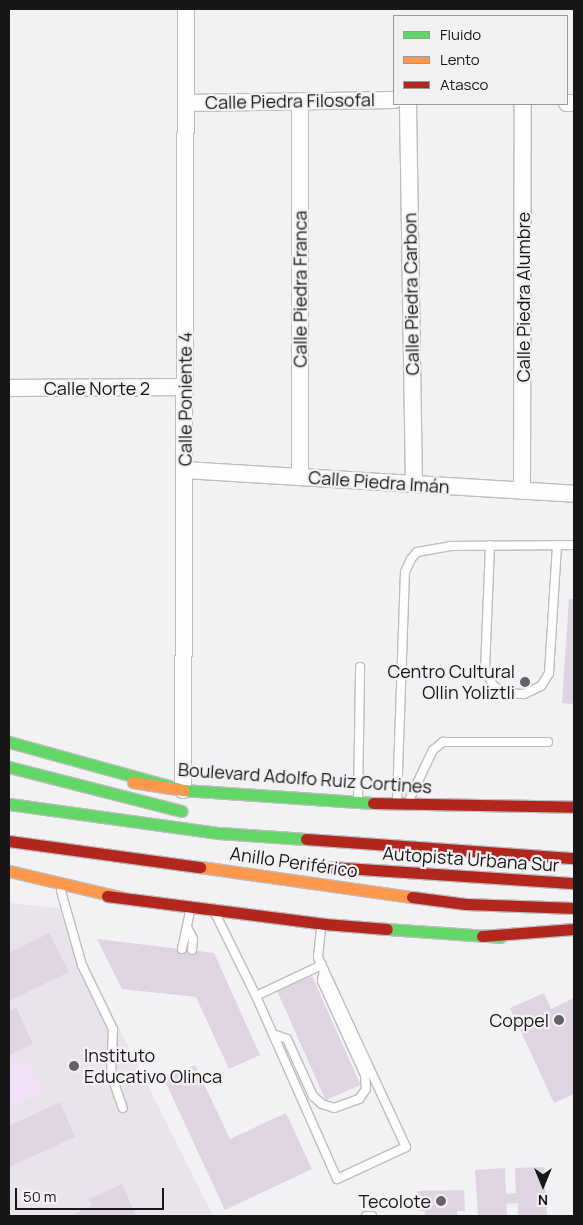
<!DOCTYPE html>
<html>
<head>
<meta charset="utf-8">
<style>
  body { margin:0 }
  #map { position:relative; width:583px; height:1225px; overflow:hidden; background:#f2f1f3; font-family:Manrope,sans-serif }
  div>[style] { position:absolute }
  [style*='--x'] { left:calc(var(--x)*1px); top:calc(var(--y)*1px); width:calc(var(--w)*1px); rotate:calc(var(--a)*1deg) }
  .built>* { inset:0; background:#e9e4eb }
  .green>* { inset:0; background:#f2dff8 }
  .building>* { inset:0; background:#dfd5e2; transform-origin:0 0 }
  .roads { filter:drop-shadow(1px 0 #bebdbe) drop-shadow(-1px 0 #bebdbe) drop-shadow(0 1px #bebdbe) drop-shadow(0 -1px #bebdbe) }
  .lane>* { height:8px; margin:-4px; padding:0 4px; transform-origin:4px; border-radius:4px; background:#fdfdfd }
  .street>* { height:16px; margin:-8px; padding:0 8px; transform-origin:8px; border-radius:8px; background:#fdfdfd }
  .fast>* { height:11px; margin:-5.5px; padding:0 5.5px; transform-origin:5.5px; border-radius:5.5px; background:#63d668 }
  .slow>* { height:11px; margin:-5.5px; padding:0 5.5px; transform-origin:5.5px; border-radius:5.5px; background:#ff974d }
  .jam>* { height:11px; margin:-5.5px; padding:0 5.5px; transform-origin:5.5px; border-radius:5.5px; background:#b3261e }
  .dots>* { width:14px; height:14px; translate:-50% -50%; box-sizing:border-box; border:2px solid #f3f0f4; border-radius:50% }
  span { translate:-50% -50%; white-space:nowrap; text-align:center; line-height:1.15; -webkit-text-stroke:4.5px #f3f0f4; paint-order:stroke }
  .street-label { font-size:18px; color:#181718 }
  .poi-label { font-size:18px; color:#181718 }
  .right { translate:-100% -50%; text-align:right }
  .left { translate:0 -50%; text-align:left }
  .frame { position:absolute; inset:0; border:10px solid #181718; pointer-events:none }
  .legend { position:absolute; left:393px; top:15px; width:175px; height:90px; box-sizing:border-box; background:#f3f0f4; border:1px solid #9b999c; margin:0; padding:6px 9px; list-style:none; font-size:15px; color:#181718 }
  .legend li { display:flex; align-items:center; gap:10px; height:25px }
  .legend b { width:25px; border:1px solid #9b999c }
  .north { position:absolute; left:518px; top:1160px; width:50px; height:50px; -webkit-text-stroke:4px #f3f0f4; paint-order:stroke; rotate:180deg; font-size:14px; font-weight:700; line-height:20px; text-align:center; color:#181718 }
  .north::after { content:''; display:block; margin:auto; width:18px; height:22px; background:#181718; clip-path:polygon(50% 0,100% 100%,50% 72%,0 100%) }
  .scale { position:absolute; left:15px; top:1188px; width:149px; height:22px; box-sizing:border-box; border:2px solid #181718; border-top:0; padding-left:6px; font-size:15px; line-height:18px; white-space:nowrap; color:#181718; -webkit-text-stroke:4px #f3f0f4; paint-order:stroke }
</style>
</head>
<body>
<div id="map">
  <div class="built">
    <i style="clip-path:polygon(9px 903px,59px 908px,213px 1216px,9px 1216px)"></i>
  </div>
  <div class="green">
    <i style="clip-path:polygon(26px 1059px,42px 1093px,9px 1108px,9px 1067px)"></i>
  </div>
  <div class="building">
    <i style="clip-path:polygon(569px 599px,574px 599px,574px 704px,562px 703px)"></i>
    <i style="clip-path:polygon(49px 933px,69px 972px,9px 1001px,9px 953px)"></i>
    <i style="clip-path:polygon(97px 939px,214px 953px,260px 1055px,229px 1069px,196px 997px,122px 989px)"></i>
    <i style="left:312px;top:976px;width:119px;height:38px;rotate:66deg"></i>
    <i style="clip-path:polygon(544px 993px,551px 1009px,574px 998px,574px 1094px,554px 1103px,510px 1008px)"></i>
    <i style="clip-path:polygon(16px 1007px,33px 1044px,9px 1055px,9px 1011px)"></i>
    <i style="clip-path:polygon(195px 1065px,230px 1139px,286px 1113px,312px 1169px,225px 1210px,164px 1079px)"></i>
    <i style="clip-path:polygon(60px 1102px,75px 1137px,9px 1167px,9px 1126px)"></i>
    <i style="clip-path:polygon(544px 1167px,547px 1216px,518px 1216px,518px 1203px,506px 1204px,507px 1216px,478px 1216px,475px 1170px,505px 1168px,506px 1194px,516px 1193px,515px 1168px)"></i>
    <i style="clip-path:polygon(122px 1184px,136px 1216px,69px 1216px,92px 1206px,89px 1199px)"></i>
    <i style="clip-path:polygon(464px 1190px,465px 1211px,457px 1211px,457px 1216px,425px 1216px,425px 1211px,417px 1211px,417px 1191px)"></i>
  </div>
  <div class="roads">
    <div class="lane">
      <i style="--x:490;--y:545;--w:123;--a:92.3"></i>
      <i style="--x:485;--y:668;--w:17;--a:66"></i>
      <i style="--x:492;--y:684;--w:14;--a:39"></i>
      <i style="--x:503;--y:693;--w:21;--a:3"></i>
      <i style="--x:524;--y:694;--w:19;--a:-25"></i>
      <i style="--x:541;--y:686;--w:15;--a:-58"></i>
      <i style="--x:549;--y:673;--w:128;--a:-86.4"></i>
      <i style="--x:409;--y:800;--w:55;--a:-64.4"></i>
      <i style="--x:433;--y:750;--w:13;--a:-39"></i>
      <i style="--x:443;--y:742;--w:105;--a:0"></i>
      <i style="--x:358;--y:801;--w:134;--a:-89.1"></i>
      <i style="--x:397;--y:801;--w:229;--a:-88"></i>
      <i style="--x:405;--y:572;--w:14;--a:-65"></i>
      <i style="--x:411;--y:559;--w:9;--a:-49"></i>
      <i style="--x:417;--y:552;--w:34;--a:-10"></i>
      <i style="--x:450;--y:546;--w:124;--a:-0.5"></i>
      <i style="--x:61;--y:891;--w:77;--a:74.2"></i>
      <i style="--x:82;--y:965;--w:71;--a:64.2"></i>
      <i style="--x:113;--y:1029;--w:45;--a:92.5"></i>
      <i style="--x:111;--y:1074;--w:36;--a:71"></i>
      <i style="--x:215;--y:913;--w:93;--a:63.7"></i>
      <i style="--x:256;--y:996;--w:200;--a:66.1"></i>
      <i style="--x:337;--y:1179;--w:76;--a:-24.9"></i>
      <i style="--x:406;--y:1147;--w:209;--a:-114.9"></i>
      <i style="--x:318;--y:957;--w:30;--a:-84"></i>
      <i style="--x:188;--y:929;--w:11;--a:63"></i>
      <i style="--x:193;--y:939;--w:11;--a:95"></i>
      <i style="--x:182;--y:949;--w:40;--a:-78"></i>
      <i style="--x:256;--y:996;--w:73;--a:-25.2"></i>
      <i style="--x:273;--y:1034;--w:15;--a:20"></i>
      <i style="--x:287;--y:1039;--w:63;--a:65.5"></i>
      <i style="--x:313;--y:1096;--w:12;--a:42"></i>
      <i style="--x:322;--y:1104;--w:13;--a:18"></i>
      <i style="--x:334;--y:1108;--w:27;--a:-20"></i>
      <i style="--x:359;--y:1099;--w:12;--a:-55"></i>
      <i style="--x:366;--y:1089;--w:14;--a:-94"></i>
      <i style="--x:365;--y:1075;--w:103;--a:-114.6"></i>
      <i style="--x:322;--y:981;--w:11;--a:-80"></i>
      <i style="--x:366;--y:1216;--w:6;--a:0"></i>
    </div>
    <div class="street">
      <i style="--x:300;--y:101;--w:376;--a:90"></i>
      <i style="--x:186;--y:103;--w:208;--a:-0.8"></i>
      <i style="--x:567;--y:103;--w:7;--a:0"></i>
      <i style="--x:408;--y:104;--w:380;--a:89.1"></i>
      <i style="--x:9;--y:388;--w:176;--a:-0.3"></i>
      <i style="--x:184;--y:470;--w:391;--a:3.5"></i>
      <i style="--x:522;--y:491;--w:387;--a:-89.9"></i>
      <i style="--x:183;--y:790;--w:781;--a:-89.78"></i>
    </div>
    <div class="fast">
      <i style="--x:9;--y:742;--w:180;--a:15.4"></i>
      <i style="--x:183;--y:790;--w:190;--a:3.9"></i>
      <i style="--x:9;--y:767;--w:178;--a:14.3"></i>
      <i style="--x:9;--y:804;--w:212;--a:7.9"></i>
      <i style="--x:219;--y:833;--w:87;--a:3.9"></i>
      <i style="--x:387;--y:929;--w:113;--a:4"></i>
    </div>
    <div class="slow">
      <i style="--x:133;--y:782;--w:51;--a:9.1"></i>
      <i style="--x:200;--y:867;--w:214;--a:8.1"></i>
      <i style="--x:9;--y:871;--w:117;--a:13.3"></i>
    </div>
    <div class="jam">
      <i style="--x:373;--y:803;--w:201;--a:1.1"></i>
      <i style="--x:306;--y:839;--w:269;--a:4.1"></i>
      <i style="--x:9;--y:841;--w:193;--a:7.8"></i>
      <i style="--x:330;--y:867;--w:245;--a:3.8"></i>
      <i style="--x:107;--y:896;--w:220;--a:7.3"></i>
      <i style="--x:325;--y:924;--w:62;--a:4.6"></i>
      <i style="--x:412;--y:897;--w:54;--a:7.4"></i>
      <i style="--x:466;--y:904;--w:108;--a:2.1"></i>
      <i style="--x:482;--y:936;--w:92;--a:-4.4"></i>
    </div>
  </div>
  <div class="dots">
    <i style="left:525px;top:682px;background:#646365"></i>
    <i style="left:559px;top:1020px;background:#646365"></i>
    <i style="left:74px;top:1066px;background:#646365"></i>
    <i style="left:441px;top:1201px;background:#646365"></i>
  </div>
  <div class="street-label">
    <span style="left:290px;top:101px;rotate:-1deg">Calle Piedra Filosofal</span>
    <span style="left:300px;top:289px;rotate:-90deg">Calle Piedra Franca</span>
    <span style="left:411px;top:294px;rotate:-91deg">Calle Piedra Carbon</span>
    <span style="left:523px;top:297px;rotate:-90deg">Calle Piedra Alumbre</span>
    <span style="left:97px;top:388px">Calle Norte 2</span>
    <span style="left:185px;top:399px;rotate:-90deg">Calle Poniente 4</span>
    <span style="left:379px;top:482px;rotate:4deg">Calle Piedra Imán</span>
    <span style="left:305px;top:778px;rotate:4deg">Boulevard Adolfo Ruiz Cortines</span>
    <span style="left:471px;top:859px;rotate:4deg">Autopista Urbana Sur</span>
    <span style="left:294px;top:862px;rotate:8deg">Anillo Periférico</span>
  </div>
  <div class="poi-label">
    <span class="right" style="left:515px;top:682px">Centro Cultural<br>Ollin Yoliztli</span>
    <span class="right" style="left:549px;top:1020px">Coppel</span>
    <span class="left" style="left:84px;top:1066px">Instituto<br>Educativo Olinca</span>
    <span class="right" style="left:431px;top:1201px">Tecolote</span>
  </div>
  <div class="frame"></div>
  <ul class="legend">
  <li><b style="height:6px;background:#63d668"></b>Fluido</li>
  <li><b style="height:6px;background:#ff974d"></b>Lento</li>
  <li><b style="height:6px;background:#b3261e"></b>Atasco</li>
  </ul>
  <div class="north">N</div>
  <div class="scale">50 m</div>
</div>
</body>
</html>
